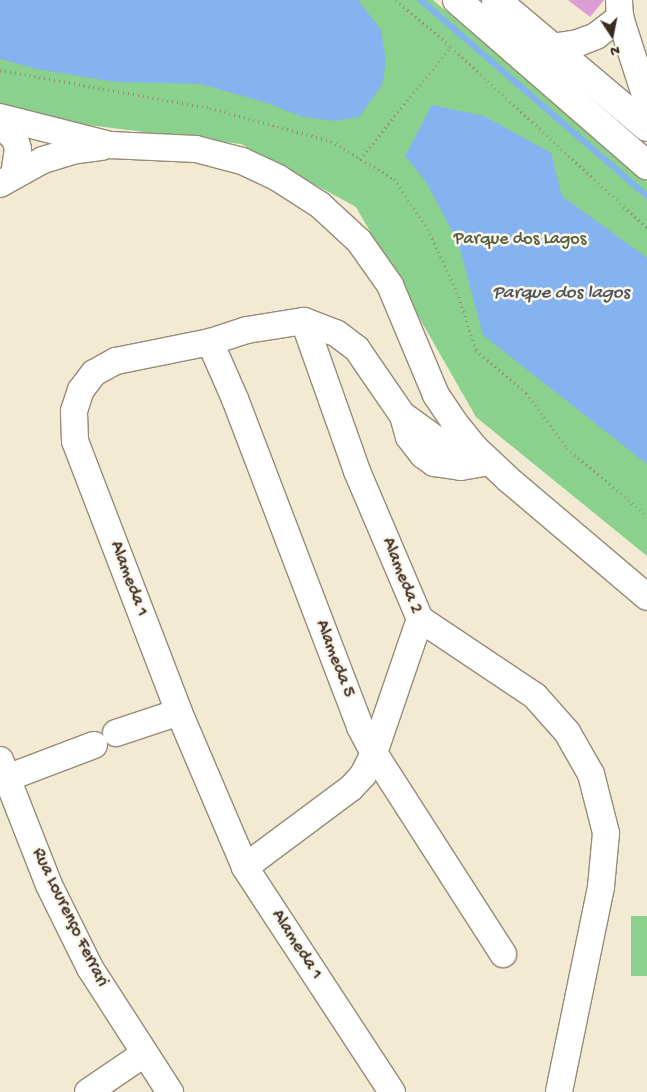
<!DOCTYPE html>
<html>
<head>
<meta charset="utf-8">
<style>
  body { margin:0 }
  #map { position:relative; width:647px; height:1092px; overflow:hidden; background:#f2ead2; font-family:"Gochi Hand",sans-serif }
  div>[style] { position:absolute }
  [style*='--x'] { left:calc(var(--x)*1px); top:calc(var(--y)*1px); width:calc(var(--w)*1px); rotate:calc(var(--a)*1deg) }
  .green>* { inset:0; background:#89d18d; transform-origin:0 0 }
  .water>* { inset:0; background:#84b3ef }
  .stream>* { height:5.5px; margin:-2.75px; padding:0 2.75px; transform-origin:2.75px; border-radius:2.75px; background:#84b3ef }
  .building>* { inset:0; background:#dc9ed4 }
  .path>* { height:3px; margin-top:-1.5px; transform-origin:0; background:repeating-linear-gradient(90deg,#968a78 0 1px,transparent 0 5px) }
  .roads { filter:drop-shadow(1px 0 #968a78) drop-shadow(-1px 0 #968a78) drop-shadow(0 1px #968a78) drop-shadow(0 -1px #968a78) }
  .minor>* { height:26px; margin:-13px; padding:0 13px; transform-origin:13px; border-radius:13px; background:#fff }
  .major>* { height:28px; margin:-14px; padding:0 14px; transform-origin:14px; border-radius:14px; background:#fff }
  span { translate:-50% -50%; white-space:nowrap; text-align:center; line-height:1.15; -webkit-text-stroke:5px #fbf7ec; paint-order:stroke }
  .park-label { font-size:18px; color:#525c3f }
  .street-label { font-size:18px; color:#3b2a1e }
  .water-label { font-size:19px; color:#51535d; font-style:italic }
  .north { position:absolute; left:587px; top:10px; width:50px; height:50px; -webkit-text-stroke:4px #fbf7ec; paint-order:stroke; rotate:169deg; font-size:14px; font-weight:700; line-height:20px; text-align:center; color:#3b2a1e }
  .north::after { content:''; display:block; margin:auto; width:18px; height:22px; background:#3b2a1e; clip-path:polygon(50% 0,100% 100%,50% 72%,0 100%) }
</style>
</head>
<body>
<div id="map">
  <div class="green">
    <i style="clip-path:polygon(0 0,433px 0,647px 182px,647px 556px,476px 417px,356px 207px,241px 144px,72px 123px,0 107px)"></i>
    <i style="left:631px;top:916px;width:16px;height:60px"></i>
  </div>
  <div class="water">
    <i style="clip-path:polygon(0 0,358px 0,381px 30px,386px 62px,382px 85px,359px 117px,336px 121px,303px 117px,264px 102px,201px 84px,116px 82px,37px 69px,0 59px)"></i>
    <i style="clip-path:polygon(432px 105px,484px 116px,551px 153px,562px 196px,647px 258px,647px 464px,483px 335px,458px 242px,426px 182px,405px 156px)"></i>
  </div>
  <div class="stream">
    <i style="--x:421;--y:0;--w:299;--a:40.9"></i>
  </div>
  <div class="building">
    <i style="clip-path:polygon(568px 0,604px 0,590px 17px)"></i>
  </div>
  <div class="path">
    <i style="--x:396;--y:0;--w:72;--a:40.5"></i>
    <i style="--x:451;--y:47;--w:267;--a:42.7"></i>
    <i style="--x:0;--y:70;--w:213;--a:10.3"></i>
    <i style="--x:210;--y:108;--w:125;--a:15.3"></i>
    <i style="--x:331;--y:141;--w:74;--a:31.1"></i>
    <i style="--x:394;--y:179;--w:60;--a:55.8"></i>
    <i style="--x:428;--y:229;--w:69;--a:65.3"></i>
    <i style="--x:457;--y:292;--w:61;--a:71.9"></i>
    <i style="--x:476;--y:350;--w:66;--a:40.7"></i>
    <i style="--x:526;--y:393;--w:69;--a:53.3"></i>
    <i style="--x:567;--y:448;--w:105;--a:40.4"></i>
    <i style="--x:360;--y:159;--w:144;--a:-50.9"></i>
  </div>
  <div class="roads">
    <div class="minor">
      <i style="--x:619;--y:0;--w:17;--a:87"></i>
      <i style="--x:620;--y:17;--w:88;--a:72.2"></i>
      <i style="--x:551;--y:47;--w:27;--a:-8"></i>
      <i style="--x:578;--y:43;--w:19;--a:-21"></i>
      <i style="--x:596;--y:36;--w:31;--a:-38"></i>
      <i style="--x:0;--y:117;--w:114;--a:14.3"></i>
      <i style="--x:110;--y:145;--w:86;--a:2.7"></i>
      <i style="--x:196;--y:149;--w:48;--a:14.6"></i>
      <i style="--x:242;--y:161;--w:40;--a:25"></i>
      <i style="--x:278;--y:178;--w:50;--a:32.7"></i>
      <i style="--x:320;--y:205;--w:53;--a:42.7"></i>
      <i style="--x:359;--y:241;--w:54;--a:54.8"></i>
      <i style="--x:390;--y:285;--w:119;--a:67.3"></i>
      <i style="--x:436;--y:395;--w:32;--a:56"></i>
      <i style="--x:454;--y:422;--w:33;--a:51"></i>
      <i style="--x:475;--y:448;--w:45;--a:43.2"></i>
      <i style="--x:508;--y:479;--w:182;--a:40.3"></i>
      <i style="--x:0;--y:124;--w:21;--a:45"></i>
      <i style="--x:15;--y:139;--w:10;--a:73"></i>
      <i style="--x:18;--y:149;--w:25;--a:99"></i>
      <i style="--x:0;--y:184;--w:49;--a:-29.2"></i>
      <i style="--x:43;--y:160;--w:30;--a:-17"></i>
      <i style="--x:72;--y:151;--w:30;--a:-8"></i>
      <i style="--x:210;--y:342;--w:62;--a:66.3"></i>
      <i style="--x:235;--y:399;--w:351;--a:69.1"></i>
      <i style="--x:360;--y:727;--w:30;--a:62"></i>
      <i style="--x:374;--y:753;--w:239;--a:57.3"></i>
      <i style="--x:404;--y:416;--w:53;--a:35.8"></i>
      <i style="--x:447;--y:447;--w:28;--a:2"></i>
      <i style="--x:420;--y:619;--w:138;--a:33.8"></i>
      <i style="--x:535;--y:696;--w:48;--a:48.4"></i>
      <i style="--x:567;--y:732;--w:48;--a:60.3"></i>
      <i style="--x:591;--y:774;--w:61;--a:75.7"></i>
      <i style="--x:606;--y:833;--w:54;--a:95.3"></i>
      <i style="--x:601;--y:887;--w:209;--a:101.6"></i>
      <i style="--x:116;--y:733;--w:66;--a:-18.4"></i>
      <i style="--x:0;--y:760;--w:134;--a:68.6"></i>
      <i style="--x:49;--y:885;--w:93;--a:63.7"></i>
      <i style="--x:90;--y:968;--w:148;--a:57.2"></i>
      <i style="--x:7;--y:778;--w:93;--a:-20.8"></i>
      <i style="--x:245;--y:867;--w:132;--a:-36.7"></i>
      <i style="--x:351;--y:788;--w:18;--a:-47"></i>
      <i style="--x:363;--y:775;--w:25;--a:-63"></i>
      <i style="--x:374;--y:753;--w:142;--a:-71.1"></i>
      <i style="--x:420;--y:619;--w:161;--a:-113.1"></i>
      <i style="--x:357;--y:471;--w:159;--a:-109.5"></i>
      <i style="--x:88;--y:1092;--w:68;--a:-34.2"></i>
      <i style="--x:392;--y:1092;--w:269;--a:-123.2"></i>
      <i style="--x:245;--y:867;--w:168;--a:-113.1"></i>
      <i style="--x:179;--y:712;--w:290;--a:-111"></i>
      <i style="--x:75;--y:441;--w:30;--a:-92"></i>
      <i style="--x:74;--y:411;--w:22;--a:-72"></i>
      <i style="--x:81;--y:390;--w:21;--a:-53"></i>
      <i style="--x:94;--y:373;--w:25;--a:-29"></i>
      <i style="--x:116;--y:361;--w:96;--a:-11.4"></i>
      <i style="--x:210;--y:342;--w:39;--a:-18"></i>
      <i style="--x:247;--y:330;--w:58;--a:-9"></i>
      <i style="--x:304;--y:321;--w:34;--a:21"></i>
      <i style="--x:336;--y:333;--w:26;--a:37"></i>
      <i style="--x:357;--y:349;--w:81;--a:55.5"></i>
      <i style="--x:403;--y:416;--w:22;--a:74"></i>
      <i style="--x:409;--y:437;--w:23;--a:52"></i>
      <i style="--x:423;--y:455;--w:14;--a:36"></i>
      <i style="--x:434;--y:463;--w:27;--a:8"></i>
      <i style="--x:461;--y:467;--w:29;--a:-10"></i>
    </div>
    <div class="major">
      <i style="--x:457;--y:0;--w:252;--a:41"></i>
      <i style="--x:496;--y:0;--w:197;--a:40.1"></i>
    </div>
  </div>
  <div class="park-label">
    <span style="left:520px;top:240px">Parque dos Lagos</span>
  </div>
  <div class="street-label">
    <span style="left:401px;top:576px;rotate:68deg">Alameda 2</span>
    <span style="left:128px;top:579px;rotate:69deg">Alameda 1</span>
    <span style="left:334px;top:659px;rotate:69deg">Alameda 5</span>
    <span style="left:69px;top:918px;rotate:64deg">Rua Lourenço Ferrari</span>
    <span style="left:296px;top:945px;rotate:57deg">Alameda 1</span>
  </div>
  <div class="water-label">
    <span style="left:561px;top:294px">Parque dos lagos</span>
  </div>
  <div class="north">N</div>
</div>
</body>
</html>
